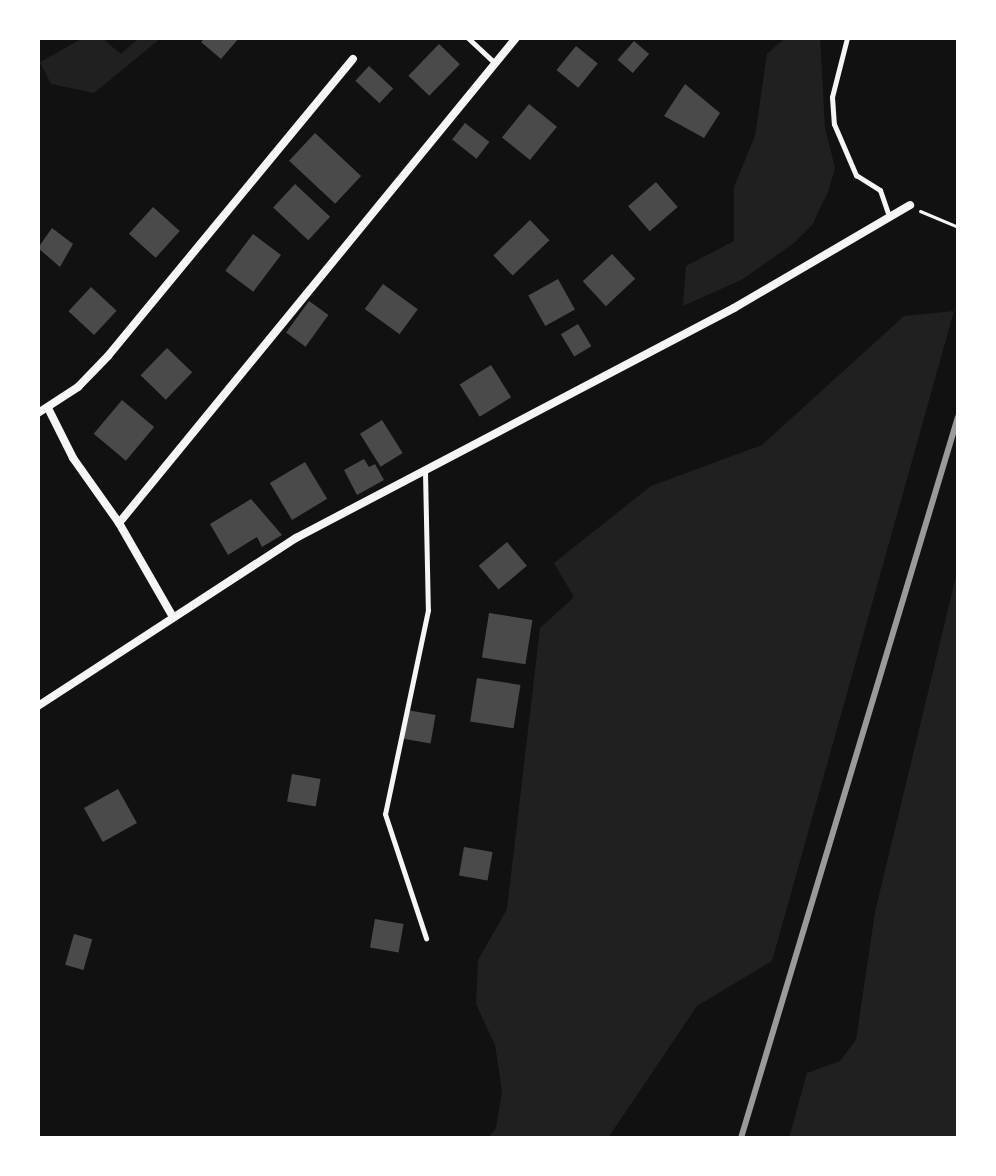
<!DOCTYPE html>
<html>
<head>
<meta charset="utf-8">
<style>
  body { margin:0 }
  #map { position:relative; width:996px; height:1176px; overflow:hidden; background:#111; font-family:"IBM Plex Sans",sans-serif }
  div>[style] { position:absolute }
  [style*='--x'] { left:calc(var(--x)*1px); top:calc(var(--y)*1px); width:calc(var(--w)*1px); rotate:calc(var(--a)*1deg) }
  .green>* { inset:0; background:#202020 }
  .building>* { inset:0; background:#4a4a4a; transform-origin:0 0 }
  .path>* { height:3px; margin:-1.5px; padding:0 1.5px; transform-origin:1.5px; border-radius:1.5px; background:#f5f5f5 }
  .service>* { height:5px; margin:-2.5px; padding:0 2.5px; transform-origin:2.5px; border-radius:2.5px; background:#f5f5f5 }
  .minor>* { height:8px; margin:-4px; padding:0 4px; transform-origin:4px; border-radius:4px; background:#f5f5f5 }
  .rail>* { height:6px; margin:-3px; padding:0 3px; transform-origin:3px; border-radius:3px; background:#9a9a9a }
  span { translate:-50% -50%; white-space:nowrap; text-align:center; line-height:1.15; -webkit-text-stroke:7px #fff; paint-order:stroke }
  .frame { position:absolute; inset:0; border:40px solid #fff; pointer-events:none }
</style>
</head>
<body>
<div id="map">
  <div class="green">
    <i style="clip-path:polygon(83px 38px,102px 38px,121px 54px,139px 38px,161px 38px,94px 93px,51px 84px,40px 62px)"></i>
    <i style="clip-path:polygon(785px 38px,820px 38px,825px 128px,835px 168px,828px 192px,812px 225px,794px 243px,743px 279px,683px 306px,686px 266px,734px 241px,734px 187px,755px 136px,767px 54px)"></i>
    <i style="clip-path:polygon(954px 311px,772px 961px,697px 1006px,608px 1138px,488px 1138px,496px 1128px,502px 1091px,495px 1045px,476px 1004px,478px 960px,507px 909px,540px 628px,574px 597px,554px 563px,651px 486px,762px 445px,904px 316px)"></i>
    <i style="clip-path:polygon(958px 568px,958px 1138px,789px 1138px,807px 1073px,840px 1061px,856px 1040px,875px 912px)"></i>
  </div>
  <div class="building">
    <i style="clip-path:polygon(205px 38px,239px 38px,221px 59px,201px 42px)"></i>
    <i style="left:634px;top:41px;width:20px;height:25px;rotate:41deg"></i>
    <i style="left:439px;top:44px;width:29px;height:44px;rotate:44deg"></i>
    <i style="left:576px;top:46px;width:28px;height:31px;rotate:39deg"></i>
    <i style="left:369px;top:66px;width:33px;height:20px;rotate:43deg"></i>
    <i style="clip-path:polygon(685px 84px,720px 113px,704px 138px,664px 116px)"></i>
    <i style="left:529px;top:104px;width:36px;height:43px;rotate:39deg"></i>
    <i style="left:465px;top:123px;width:31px;height:21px;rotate:38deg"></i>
    <i style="left:315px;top:133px;width:63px;height:38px;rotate:43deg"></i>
    <i style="left:656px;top:182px;width:33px;height:37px;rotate:49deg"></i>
    <i style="left:295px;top:184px;width:48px;height:32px;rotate:43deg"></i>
    <i style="left:153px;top:207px;width:36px;height:36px;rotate:42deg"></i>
    <i style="left:530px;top:220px;width:28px;height:51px;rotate:46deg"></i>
    <i style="clip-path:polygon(52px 228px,73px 244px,60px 267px,38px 248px)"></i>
    <i style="left:253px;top:234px;width:35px;height:46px;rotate:37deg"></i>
    <i style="left:612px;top:254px;width:34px;height:40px;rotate:47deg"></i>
    <i style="left:558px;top:279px;width:35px;height:34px;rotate:61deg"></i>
    <i style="left:383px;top:284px;width:43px;height:31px;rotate:36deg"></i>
    <i style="left:91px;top:287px;width:35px;height:33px;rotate:43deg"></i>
    <i style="left:309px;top:301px;width:24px;height:39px;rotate:36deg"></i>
    <i style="left:578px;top:324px;width:26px;height:20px;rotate:59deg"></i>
    <i style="left:167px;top:348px;width:35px;height:38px;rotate:44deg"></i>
    <i style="left:491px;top:365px;width:38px;height:37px;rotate:58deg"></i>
    <i style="left:122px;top:400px;width:42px;height:44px;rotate:40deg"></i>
    <i style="left:382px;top:420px;width:39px;height:26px;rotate:58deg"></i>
    <i style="clip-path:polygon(364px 459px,369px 467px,375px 464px,384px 480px,357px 495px,344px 470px)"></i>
    <i style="left:305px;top:462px;width:43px;height:41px;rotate:59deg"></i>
    <i style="clip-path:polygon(251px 499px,282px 535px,262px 547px,257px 537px,228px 555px,210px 524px)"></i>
    <i style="left:507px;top:542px;width:31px;height:37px;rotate:50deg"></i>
    <i style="left:489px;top:613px;width:44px;height:45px;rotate:9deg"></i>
    <i style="left:477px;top:678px;width:44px;height:44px;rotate:9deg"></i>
    <i style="left:407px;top:710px;width:29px;height:29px;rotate:10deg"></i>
    <i style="left:292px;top:774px;width:29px;height:28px;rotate:10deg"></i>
    <i style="left:118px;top:789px;width:39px;height:39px;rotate:61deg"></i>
    <i style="left:464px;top:847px;width:29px;height:29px;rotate:10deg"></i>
    <i style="left:375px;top:919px;width:29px;height:29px;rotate:10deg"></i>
    <i style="left:74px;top:934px;width:19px;height:32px;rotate:16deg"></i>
  </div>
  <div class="path">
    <i style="--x:920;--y:211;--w:41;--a:22.8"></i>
  </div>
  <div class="service">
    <i style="--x:468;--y:38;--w:35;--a:43"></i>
    <i style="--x:847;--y:38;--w:61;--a:104.3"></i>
    <i style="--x:832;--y:97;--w:27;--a:86"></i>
    <i style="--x:834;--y:124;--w:56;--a:66.7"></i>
    <i style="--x:856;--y:175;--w:28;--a:32"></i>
    <i style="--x:880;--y:190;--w:28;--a:71"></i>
    <i style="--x:425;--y:472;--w:138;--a:88.8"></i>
    <i style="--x:428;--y:610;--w:208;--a:101.9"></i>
    <i style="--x:385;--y:814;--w:131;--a:71.7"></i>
  </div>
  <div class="minor">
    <i style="--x:48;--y:408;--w:56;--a:63.4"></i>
    <i style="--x:73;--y:458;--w:80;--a:54.7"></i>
    <i style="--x:119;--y:523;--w:106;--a:60.1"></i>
    <i style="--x:38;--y:413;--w:48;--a:-33"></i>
    <i style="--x:78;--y:387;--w:43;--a:-45.9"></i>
    <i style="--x:108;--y:356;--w:385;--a:-50.5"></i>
    <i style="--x:119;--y:523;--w:627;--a:-50.7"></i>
    <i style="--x:38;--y:706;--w:308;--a:-33.1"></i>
    <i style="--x:296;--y:538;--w:495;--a:-27.7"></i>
    <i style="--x:734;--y:308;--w:204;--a:-30.3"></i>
  </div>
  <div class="rail">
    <i style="--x:741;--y:1138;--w:753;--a:-73.25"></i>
  </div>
  <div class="frame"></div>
</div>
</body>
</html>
